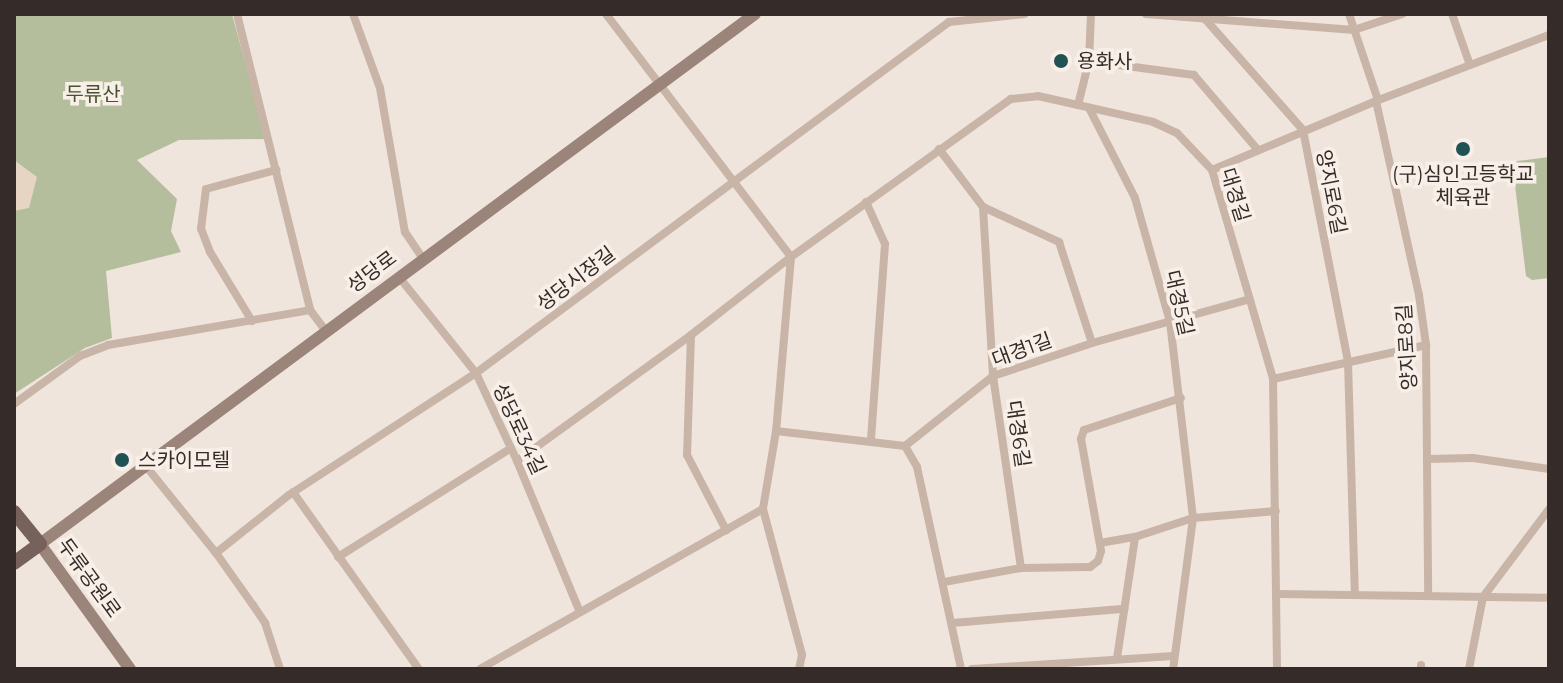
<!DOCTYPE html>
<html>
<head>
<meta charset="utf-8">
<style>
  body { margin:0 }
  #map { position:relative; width:1563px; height:683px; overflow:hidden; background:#f0e5dc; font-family:Montserrat,"Noto Sans KR",sans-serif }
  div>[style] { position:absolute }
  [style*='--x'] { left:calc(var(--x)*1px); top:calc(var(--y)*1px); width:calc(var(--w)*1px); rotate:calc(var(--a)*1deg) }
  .green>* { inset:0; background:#b5be9c }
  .plaza>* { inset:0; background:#e7d5c3 }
  .minor>* { height:8px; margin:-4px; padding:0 4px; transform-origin:4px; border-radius:4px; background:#c8b5a8 }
  .secondary>* { height:12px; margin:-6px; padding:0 6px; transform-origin:6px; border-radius:6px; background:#9b847a }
  .primary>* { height:14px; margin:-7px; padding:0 7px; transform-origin:7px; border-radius:7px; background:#76625a }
  .dots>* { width:22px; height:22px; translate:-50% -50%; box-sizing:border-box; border:4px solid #f8f0e8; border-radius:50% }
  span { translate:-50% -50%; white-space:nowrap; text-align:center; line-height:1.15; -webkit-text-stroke:7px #f8f0e8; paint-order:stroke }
  .poi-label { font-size:20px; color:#352b28 }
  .left { translate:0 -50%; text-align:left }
  .park-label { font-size:20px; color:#46522d }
  .street-label { font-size:20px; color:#352b28 }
  .frame { position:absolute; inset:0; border:16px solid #352b28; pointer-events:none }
</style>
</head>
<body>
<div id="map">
  <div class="green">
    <i style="clip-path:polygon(14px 14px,232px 14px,266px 139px,179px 140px,137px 160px,177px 199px,171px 231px,181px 252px,106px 271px,112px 338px,85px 348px,14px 394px)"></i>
    <i style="clip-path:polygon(1549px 157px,1549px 278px,1532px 280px,1526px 276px,1513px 169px,1517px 161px)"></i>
  </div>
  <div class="plaza">
    <i style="clip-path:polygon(14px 160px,37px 177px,29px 208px,14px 211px)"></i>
  </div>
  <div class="minor">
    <i style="--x:237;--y:14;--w:305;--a:76.1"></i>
    <i style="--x:310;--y:310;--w:26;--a:53"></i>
    <i style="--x:353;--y:14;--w:79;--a:70"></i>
    <i style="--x:380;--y:88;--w:146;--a:80.2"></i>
    <i style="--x:405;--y:232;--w:32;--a:56"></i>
    <i style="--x:606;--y:14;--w:305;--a:52.7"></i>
    <i style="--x:791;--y:257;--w:175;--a:94.9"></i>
    <i style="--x:776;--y:431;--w:79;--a:99.5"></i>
    <i style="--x:763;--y:509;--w:151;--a:75"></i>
    <i style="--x:802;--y:655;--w:14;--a:102"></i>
    <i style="--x:1146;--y:14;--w:209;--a:4.4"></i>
    <i style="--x:1354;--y:30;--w:51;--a:-18.4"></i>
    <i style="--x:1206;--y:14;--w:6;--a:90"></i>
    <i style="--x:1206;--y:20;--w:147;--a:48.6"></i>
    <i style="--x:1303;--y:130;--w:236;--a:79"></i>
    <i style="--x:1348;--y:362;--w:232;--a:88.3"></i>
    <i style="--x:1349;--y:14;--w:91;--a:71.4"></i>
    <i style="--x:1452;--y:14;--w:54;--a:70.6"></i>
    <i style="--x:1089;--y:61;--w:106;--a:7.6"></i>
    <i style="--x:1194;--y:75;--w:99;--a:49.5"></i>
    <i style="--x:1376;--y:101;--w:199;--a:77.5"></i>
    <i style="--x:1419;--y:295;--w:50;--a:82"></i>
    <i style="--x:1426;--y:345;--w:249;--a:89.5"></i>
    <i style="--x:1078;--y:105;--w:45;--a:-76"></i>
    <i style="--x:1089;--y:61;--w:47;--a:-87.6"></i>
    <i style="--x:1089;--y:108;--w:101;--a:62.9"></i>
    <i style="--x:1135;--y:198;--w:129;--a:74.2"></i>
    <i style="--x:1170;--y:322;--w:197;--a:83.3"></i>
    <i style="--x:1193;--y:518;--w:152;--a:97.5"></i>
    <i style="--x:939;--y:149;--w:73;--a:52.8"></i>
    <i style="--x:983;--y:207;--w:169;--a:86.6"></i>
    <i style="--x:993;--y:376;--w:194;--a:81.7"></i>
    <i style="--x:1212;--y:170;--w:178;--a:-22.8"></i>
    <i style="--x:1376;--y:101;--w:185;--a:-20.9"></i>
    <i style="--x:866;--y:202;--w:46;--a:65.7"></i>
    <i style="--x:885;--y:244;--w:197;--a:94.1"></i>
    <i style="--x:983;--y:207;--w:84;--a:24.7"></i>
    <i style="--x:1059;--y:242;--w:106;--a:71.9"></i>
    <i style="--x:399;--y:277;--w:123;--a:51.3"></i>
    <i style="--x:476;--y:373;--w:97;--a:65"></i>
    <i style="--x:517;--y:461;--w:164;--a:67.4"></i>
    <i style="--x:252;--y:321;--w:81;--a:-121.3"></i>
    <i style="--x:210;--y:252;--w:25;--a:-111"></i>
    <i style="--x:201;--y:229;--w:40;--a:-82.9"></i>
    <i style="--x:206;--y:189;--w:73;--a:-15.2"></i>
    <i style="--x:691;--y:335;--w:120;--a:91.9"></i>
    <i style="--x:687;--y:455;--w:85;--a:62.5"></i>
    <i style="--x:1273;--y:379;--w:157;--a:-12.5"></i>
    <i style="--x:14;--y:404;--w:82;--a:-36"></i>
    <i style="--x:80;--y:356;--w:30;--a:-21"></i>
    <i style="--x:108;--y:345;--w:205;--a:-9.8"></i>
    <i style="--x:776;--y:431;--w:130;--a:6.6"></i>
    <i style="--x:905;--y:446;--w:112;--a:-38.5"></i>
    <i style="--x:993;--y:376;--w:104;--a:-18.4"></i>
    <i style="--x:1092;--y:343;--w:161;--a:-15.5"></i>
    <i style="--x:905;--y:446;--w:24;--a:60"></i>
    <i style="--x:917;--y:467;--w:207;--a:77.7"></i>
    <i style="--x:1427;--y:459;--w:46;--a:-1.2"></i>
    <i style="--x:1473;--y:458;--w:77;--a:8.2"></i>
    <i style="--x:517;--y:461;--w:215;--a:-35.9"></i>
    <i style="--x:691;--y:335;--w:127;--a:-38"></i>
    <i style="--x:791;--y:257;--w:271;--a:-35.7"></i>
    <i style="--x:1011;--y:99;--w:27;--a:-6"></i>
    <i style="--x:1038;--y:96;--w:118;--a:12.7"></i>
    <i style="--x:1153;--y:122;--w:26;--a:25"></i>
    <i style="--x:1177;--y:133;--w:51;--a:46.6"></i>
    <i style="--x:1212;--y:170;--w:218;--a:73.7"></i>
    <i style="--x:1273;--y:379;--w:290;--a:89.2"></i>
    <i style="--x:145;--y:465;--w:113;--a:51.1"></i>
    <i style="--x:216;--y:553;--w:64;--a:54.6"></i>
    <i style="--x:253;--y:605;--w:22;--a:56"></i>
    <i style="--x:265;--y:623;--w:48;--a:71.9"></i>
    <i style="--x:293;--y:492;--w:217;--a:54.6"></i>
    <i style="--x:1100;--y:543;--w:36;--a:-10"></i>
    <i style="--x:1135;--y:537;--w:61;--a:-18.1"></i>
    <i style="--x:1193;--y:518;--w:83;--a:-4.8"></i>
    <i style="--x:216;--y:553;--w:93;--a:-38.5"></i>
    <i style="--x:289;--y:495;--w:223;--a:-33.1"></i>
    <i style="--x:476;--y:373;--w:589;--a:-36.58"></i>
    <i style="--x:949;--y:22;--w:76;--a:-6"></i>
    <i style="--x:338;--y:557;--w:204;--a:-32.2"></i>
    <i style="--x:944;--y:582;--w:78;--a:-10.3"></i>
    <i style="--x:1021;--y:568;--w:69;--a:-0.8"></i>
    <i style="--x:1090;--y:567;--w:10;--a:-37"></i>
    <i style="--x:1098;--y:561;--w:10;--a:-73"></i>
    <i style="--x:1101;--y:551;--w:114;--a:-100.1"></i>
    <i style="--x:1081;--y:439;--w:9;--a:-72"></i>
    <i style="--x:1084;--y:430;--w:102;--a:-18.3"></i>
    <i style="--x:1278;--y:594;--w:271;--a:0.8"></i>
    <i style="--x:952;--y:623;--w:173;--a:-4.7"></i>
    <i style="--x:1117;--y:658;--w:122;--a:-81.5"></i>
    <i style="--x:480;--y:669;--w:325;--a:-29.5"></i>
    <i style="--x:972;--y:669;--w:202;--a:-3.7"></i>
    <i style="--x:1421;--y:669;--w:4;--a:-90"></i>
    <i style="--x:1469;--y:669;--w:73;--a:-79"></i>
    <i style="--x:1483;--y:597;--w:110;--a:-53.1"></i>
  </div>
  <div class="secondary">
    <i style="--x:130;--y:669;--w:154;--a:-125.8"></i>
    <i style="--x:40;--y:544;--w:890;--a:-36.55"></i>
  </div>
  <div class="primary">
    <i style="--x:14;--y:512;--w:41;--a:50.9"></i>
    <i style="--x:40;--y:544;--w:32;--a:144"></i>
  </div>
  <div class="dots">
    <i style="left:1061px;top:61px;background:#205354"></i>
    <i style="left:1463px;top:149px;background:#205354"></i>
    <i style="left:122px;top:460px;background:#205354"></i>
  </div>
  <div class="poi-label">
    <span class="left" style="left:1077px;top:61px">용화사</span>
    <span style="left:1463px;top:186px">(구)심인고등학교<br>체육관</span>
    <span class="left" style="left:138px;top:460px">스카이모텔</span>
  </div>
  <div class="park-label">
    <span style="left:93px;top:94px">두류산</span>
  </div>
  <div class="street-label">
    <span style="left:1331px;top:192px;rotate:79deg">양지로6길</span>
    <span style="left:1235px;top:195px;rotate:73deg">대경길</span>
    <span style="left:372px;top:272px;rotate:-37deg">성당로</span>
    <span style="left:576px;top:279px;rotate:-37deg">성당시장길</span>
    <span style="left:1179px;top:303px;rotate:77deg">대경5길</span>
    <span style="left:1407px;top:347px;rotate:-94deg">양지로8길</span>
    <span style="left:1022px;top:350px;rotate:-20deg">대경1길</span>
    <span style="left:519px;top:429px;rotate:65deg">성당로34길</span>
    <span style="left:1018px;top:434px;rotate:82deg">대경6길</span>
    <span style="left:89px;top:578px;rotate:54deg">두류공원로</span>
  </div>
  <div class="frame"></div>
</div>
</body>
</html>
